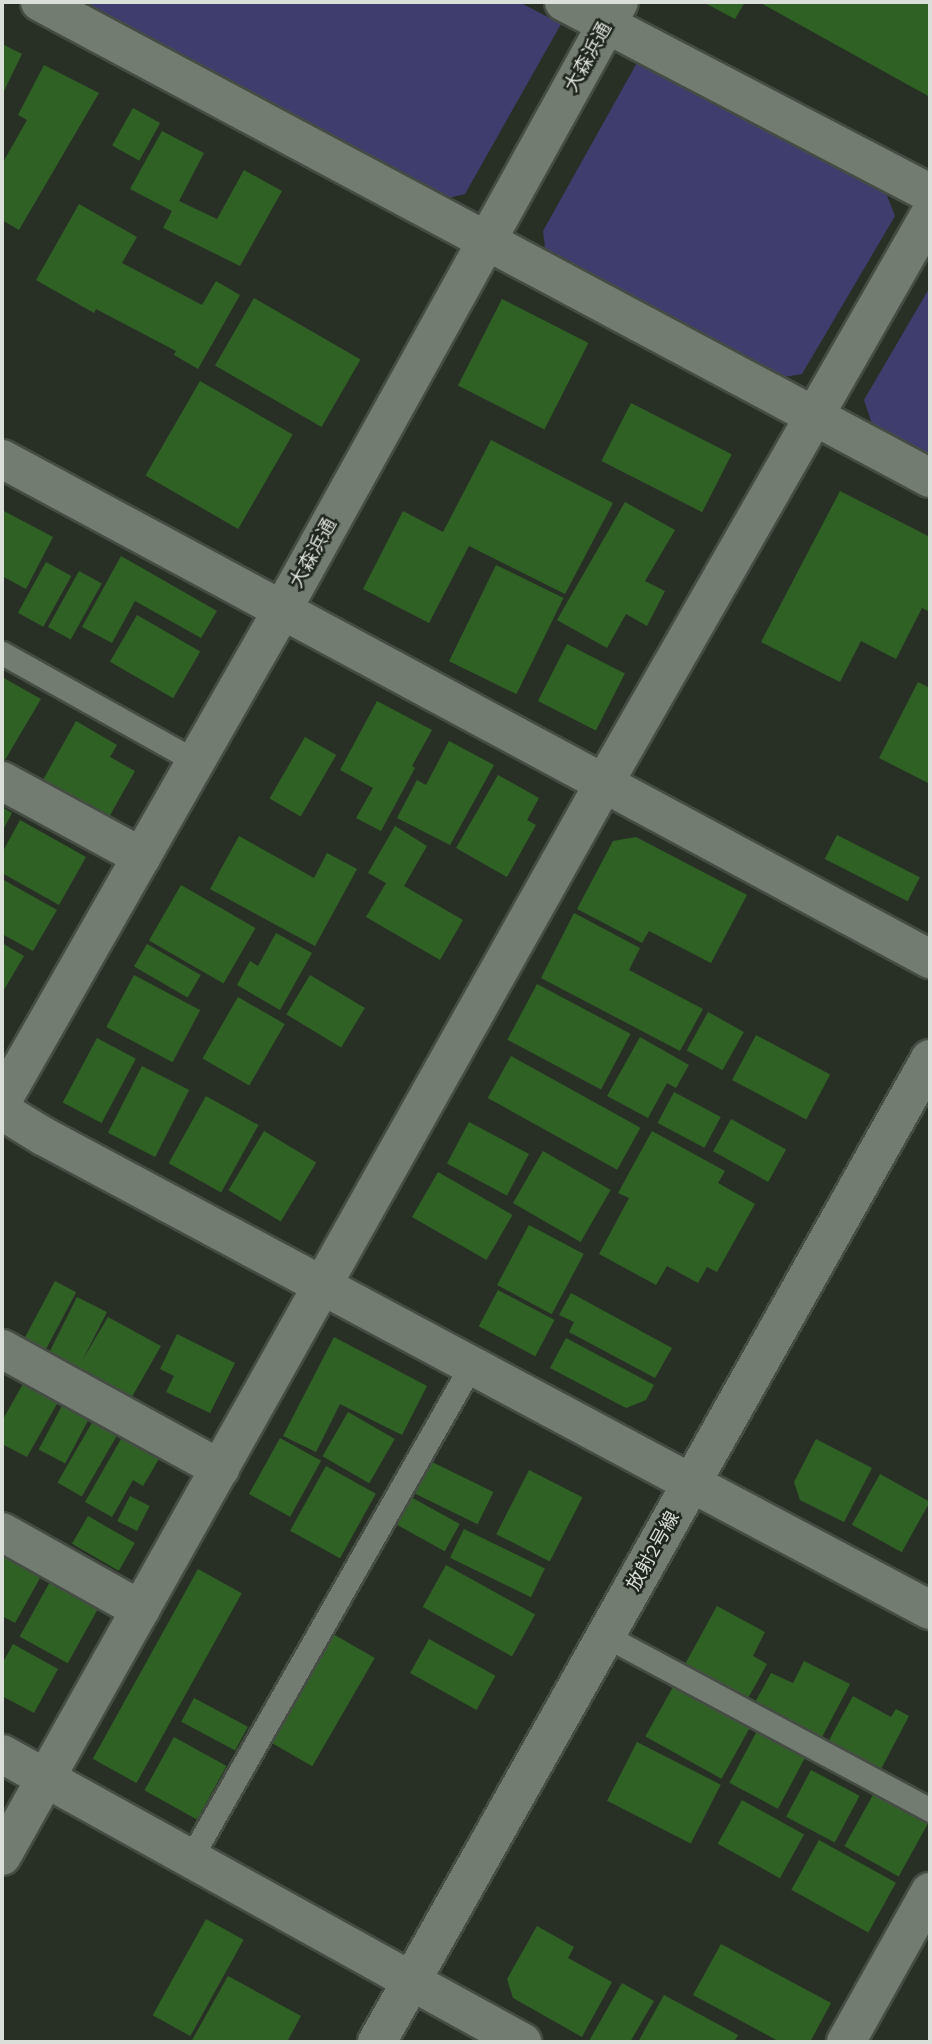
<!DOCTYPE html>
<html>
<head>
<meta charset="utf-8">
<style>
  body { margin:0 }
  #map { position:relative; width:932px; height:2044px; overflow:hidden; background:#283026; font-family:"Work Sans","Noto Sans JP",sans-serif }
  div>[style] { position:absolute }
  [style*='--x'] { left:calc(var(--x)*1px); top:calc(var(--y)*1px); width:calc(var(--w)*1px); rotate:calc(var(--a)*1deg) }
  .green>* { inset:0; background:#3f3d6e }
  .building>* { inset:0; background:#2f6124; transform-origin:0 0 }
  .roads { filter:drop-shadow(2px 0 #454c44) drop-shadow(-2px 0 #454c44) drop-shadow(0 2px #454c44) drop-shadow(0 -2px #454c44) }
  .service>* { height:23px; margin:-11.5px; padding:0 11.5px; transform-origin:11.5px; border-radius:11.5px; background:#737c71 }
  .minor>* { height:38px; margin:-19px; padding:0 19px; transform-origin:19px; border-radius:19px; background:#737c71 }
  .tertiary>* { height:38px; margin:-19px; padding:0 19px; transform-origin:19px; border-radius:19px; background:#737c71 }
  span { translate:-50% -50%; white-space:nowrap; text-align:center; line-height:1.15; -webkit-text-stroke:5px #1f261d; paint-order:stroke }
  .street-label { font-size:19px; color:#dadfd9 }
  .frame { position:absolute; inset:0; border:4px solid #dadfd9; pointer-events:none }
</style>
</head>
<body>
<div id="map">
  <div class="green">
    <i style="clip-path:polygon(78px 2px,519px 2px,561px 24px,465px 194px,448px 198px)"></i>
    <i style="clip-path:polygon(638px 61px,886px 193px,895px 216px,802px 374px,784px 377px,545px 248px,543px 231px)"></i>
    <i style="clip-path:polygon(930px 287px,930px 455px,872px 424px,864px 400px)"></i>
  </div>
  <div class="building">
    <i style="clip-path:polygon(703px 2px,745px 2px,735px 19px)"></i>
    <i style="clip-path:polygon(759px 2px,930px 2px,930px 97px)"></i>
    <i style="clip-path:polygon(2px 44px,22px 54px,2px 95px)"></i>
    <i style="clip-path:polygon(44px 65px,99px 93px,19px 230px,2px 220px,2px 164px,27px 120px,18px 115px)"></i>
    <i style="left:133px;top:108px;width:31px;height:43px;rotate:29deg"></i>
    <i style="clip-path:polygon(162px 131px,204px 153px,179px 201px,217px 219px,244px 170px,282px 191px,240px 266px,163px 228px,172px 211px,130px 189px)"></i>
    <i style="clip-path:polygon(79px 204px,137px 237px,122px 263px,202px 305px,216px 281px,240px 295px,198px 369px,174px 355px,176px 351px,96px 309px,94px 313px,36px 280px)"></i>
    <i style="left:254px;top:298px;width:123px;height:78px;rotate:30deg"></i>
    <i style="left:502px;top:299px;width:97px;height:97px;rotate:27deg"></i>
    <i style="left:200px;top:381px;width:107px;height:109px;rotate:30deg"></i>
    <i style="left:631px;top:403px;width:113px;height:65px;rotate:27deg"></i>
    <i style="clip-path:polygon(491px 440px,613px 503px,565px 594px,469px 546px,429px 623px,363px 589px,403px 511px,443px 532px)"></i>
    <i style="clip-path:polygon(840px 491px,930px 537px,930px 612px,922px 608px,896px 659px,861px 641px,840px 682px,761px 642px)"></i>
    <i style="clip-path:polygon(625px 502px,675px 530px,645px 581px,665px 591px,647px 626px,626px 614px,607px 648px,557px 620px)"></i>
    <i style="clip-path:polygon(2px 510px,53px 537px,26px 589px,2px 576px)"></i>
    <i style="clip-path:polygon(121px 556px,217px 611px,201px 638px,135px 601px,112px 643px,82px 627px)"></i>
    <i style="left:46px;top:562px;width:29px;height:58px;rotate:29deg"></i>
    <i style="left:496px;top:565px;width:75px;height:107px;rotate:26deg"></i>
    <i style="left:79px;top:571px;width:26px;height:64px;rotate:29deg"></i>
    <i style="left:137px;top:615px;width:73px;height:54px;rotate:30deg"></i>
    <i style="left:567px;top:644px;width:65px;height:64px;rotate:27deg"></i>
    <i style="clip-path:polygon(2px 677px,41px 699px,5px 760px,2px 758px)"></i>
    <i style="clip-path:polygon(918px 682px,930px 688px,930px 784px,879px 758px)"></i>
    <i style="clip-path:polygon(377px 701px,432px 730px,412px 766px,415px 768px,381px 831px,356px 818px,373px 788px,340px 770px)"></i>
    <i style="clip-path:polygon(76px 721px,117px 745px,110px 757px,135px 771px,104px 826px,38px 789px)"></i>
    <i style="left:305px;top:737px;width:36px;height:71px;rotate:30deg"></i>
    <i style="clip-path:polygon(449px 741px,494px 765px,450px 845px,397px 818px,417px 780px,426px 785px)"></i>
    <i style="clip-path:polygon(498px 775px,539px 798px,527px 820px,536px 825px,507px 877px,456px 848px)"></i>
    <i style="clip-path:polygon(2px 807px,12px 813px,2px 832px)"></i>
    <i style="clip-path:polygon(20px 820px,86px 857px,59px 905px,2px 873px,2px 853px)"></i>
    <i style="clip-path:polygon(395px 826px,427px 846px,404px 886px,463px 920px,440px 960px,366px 917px,386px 883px,368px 873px)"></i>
    <i style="left:837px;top:835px;width:93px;height:27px;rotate:27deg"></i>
    <i style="clip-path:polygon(239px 836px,314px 878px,327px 853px,357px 869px,315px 946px,210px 889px)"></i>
    <i style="clip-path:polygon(636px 837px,747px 895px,711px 963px,649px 931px,642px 943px,577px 909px,613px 841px)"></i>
    <i style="clip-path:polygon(2px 879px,57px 910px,33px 951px,2px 934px)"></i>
    <i style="left:181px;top:885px;width:86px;height:64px;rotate:30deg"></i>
    <i style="clip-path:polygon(574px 913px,640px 948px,629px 970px,703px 1009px,680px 1051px,541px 978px)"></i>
    <i style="clip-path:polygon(276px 933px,312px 953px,280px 1010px,237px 985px,250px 961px,258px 966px)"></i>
    <i style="clip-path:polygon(2px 943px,24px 956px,2px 993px)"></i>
    <i style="left:147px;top:944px;width:62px;height:26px;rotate:30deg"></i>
    <i style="left:134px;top:975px;width:75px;height:59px;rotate:28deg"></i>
    <i style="left:310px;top:975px;width:64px;height:46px;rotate:31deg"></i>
    <i style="left:537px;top:984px;width:106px;height:63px;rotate:28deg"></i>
    <i style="left:238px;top:997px;width:54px;height:71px;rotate:30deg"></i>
    <i style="left:708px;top:1012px;width:41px;height:44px;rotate:29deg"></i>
    <i style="left:756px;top:1035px;width:84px;height:51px;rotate:28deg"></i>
    <i style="clip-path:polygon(640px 1037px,689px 1065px,676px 1088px,667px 1083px,648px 1118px,607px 1096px)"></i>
    <i style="left:97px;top:1038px;width:44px;height:73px;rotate:28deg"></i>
    <i style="left:511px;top:1056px;width:148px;height:48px;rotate:29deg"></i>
    <i style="left:142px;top:1066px;width:53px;height:75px;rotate:27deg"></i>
    <i style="left:674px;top:1092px;width:53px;height:35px;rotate:28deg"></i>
    <i style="left:206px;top:1096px;width:60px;height:77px;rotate:29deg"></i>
    <i style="left:731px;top:1119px;width:63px;height:37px;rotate:29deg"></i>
    <i style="left:469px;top:1122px;width:68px;height:47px;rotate:28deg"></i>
    <i style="left:264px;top:1131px;width:61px;height:69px;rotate:31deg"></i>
    <i style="clip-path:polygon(652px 1131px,725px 1171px,718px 1183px,755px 1204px,717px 1272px,707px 1267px,698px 1283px,667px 1266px,656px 1285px,599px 1254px,629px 1198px,618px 1193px)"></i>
    <i style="left:543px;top:1151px;width:78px;height:60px;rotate:30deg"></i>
    <i style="left:438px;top:1172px;width:86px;height:52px;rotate:30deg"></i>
    <i style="left:529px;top:1225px;width:62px;height:68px;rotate:28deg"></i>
    <i style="left:55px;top:1281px;width:24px;height:72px;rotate:28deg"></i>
    <i style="left:498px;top:1290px;width:64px;height:41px;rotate:28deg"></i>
    <i style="clip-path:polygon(571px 1293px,672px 1348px,655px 1378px,569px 1332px,574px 1322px,559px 1315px)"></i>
    <i style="clip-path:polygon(77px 1297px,107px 1312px,82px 1361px,108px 1317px,161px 1346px,129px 1402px,46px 1359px)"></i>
    <i style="clip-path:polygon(177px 1334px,235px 1363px,210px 1413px,166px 1392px,174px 1376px,160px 1369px)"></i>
    <i style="clip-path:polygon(334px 1337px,427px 1386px,402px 1435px,340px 1404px,316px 1452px,283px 1436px)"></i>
    <i style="clip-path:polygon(566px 1338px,654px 1385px,646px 1400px,626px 1408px,550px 1368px)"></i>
    <i style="clip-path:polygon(28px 1375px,62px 1395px,27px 1457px,2px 1444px,2px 1421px)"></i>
    <i style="left:65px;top:1400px;width:30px;height:56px;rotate:28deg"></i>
    <i style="left:348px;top:1412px;width:54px;height:51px;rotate:30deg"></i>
    <i style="left:97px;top:1414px;width:28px;height:79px;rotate:30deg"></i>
    <i style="clip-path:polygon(125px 1432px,163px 1452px,143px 1486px,133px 1480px,112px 1517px,85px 1502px)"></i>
    <i style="left:280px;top:1438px;width:47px;height:64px;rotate:29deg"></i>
    <i style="clip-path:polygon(816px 1439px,872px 1468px,844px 1522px,800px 1500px,794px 1482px)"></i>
    <i style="left:426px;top:1459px;width:75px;height:36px;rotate:26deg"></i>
    <i style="left:326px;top:1466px;width:57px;height:74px;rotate:29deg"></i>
    <i style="left:529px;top:1470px;width:60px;height:72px;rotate:27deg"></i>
    <i style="left:880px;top:1474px;width:57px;height:58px;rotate:29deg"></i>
    <i style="left:130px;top:1496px;width:22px;height:28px;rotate:27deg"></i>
    <i style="left:409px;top:1496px;width:58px;height:31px;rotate:29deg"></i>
    <i style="left:88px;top:1516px;width:54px;height:32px;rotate:30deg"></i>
    <i style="left:464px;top:1529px;width:90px;height:32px;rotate:26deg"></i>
    <i style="clip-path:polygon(2px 1545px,45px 1569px,15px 1623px,2px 1616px)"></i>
    <i style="left:446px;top:1565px;width:102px;height:48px;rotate:29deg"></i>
    <i style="left:198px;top:1569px;width:50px;height:217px;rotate:29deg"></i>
    <i style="left:56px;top:1571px;width:55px;height:75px;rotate:29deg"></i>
    <i style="clip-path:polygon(717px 1606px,765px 1632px,753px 1656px,767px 1664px,747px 1700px,684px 1666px)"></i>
    <i style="left:328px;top:1631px;width:54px;height:125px;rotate:30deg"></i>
    <i style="left:429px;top:1639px;width:76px;height:39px;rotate:29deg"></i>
    <i style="clip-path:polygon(13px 1644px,58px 1669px,34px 1713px,2px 1696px,2px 1664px)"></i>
    <i style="clip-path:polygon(804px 1661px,850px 1684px,821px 1739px,754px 1704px,771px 1673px,793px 1683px)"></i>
    <i style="left:674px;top:1685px;width:87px;height:59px;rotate:29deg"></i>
    <i style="clip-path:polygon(853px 1696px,891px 1717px,896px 1709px,909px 1716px,880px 1771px,828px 1742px)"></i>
    <i style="left:194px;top:1698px;width:61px;height:27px;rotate:28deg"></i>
    <i style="left:758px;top:1729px;width:55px;height:61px;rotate:28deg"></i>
    <i style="left:174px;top:1737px;width:60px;height:61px;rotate:29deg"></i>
    <i style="left:637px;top:1742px;width:94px;height:66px;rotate:27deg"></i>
    <i style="left:811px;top:1770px;width:55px;height:53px;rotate:28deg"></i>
    <i style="left:874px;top:1793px;width:62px;height:61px;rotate:29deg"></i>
    <i style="left:742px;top:1800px;width:71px;height:50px;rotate:29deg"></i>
    <i style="left:819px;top:1840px;width:88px;height:57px;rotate:29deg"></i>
    <i style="left:206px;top:1919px;width:43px;height:110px;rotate:29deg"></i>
    <i style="clip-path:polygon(537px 1926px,574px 1947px,568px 1958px,612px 1982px,582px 2037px,513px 1998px,507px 1979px)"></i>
    <i style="clip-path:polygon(721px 1944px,831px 2003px,810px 2042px,780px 2042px,693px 1995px)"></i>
    <i style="clip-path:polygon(228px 1976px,301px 2016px,287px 2042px,191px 2042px)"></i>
    <i style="clip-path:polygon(622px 1983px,654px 2001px,630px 2042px,591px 2042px,589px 2041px)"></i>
    <i style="clip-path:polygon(664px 1995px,738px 2035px,734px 2042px,638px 2042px)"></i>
  </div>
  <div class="roads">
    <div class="service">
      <i style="--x:2;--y:653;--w:223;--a:29.2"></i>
      <i style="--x:606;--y:1636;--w:368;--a:28.2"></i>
      <i style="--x:189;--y:1861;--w:572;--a:-60.34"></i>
    </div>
    <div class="minor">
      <i style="--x:40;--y:2;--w:1009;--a:28.14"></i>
      <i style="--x:564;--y:2;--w:413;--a:27.6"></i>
      <i style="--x:2;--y:781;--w:159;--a:28.5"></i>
      <i style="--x:2;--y:1111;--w:48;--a:31.4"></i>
      <i style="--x:43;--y:1136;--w:735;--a:28.17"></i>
      <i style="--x:2;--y:1349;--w:249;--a:28.8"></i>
      <i style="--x:2;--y:1532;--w:159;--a:29.3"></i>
      <i style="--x:2;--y:1856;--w:1228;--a:-60.7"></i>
      <i style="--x:603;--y:785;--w:658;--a:-60.2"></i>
      <i style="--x:411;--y:1981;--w:127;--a:28.8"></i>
      <i style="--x:846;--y:2042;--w:172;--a:-60.8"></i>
    </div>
    <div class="tertiary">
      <i style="--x:2;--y:459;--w:1054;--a:28.32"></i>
      <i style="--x:2;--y:1101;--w:563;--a:-60.29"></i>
      <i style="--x:281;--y:612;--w:697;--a:-61.01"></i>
      <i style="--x:691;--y:1483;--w:271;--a:28"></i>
      <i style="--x:2;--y:1754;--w:468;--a:29"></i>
      <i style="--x:377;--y:2042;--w:1128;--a:-60.64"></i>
    </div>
  </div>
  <div class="street-label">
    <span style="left:588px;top:57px;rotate:-61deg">大森浜通</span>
    <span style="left:313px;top:553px;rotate:-61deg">大森浜通</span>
    <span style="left:653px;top:1551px;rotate:-61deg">放射2号線</span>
  </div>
  <div class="frame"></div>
</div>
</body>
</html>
